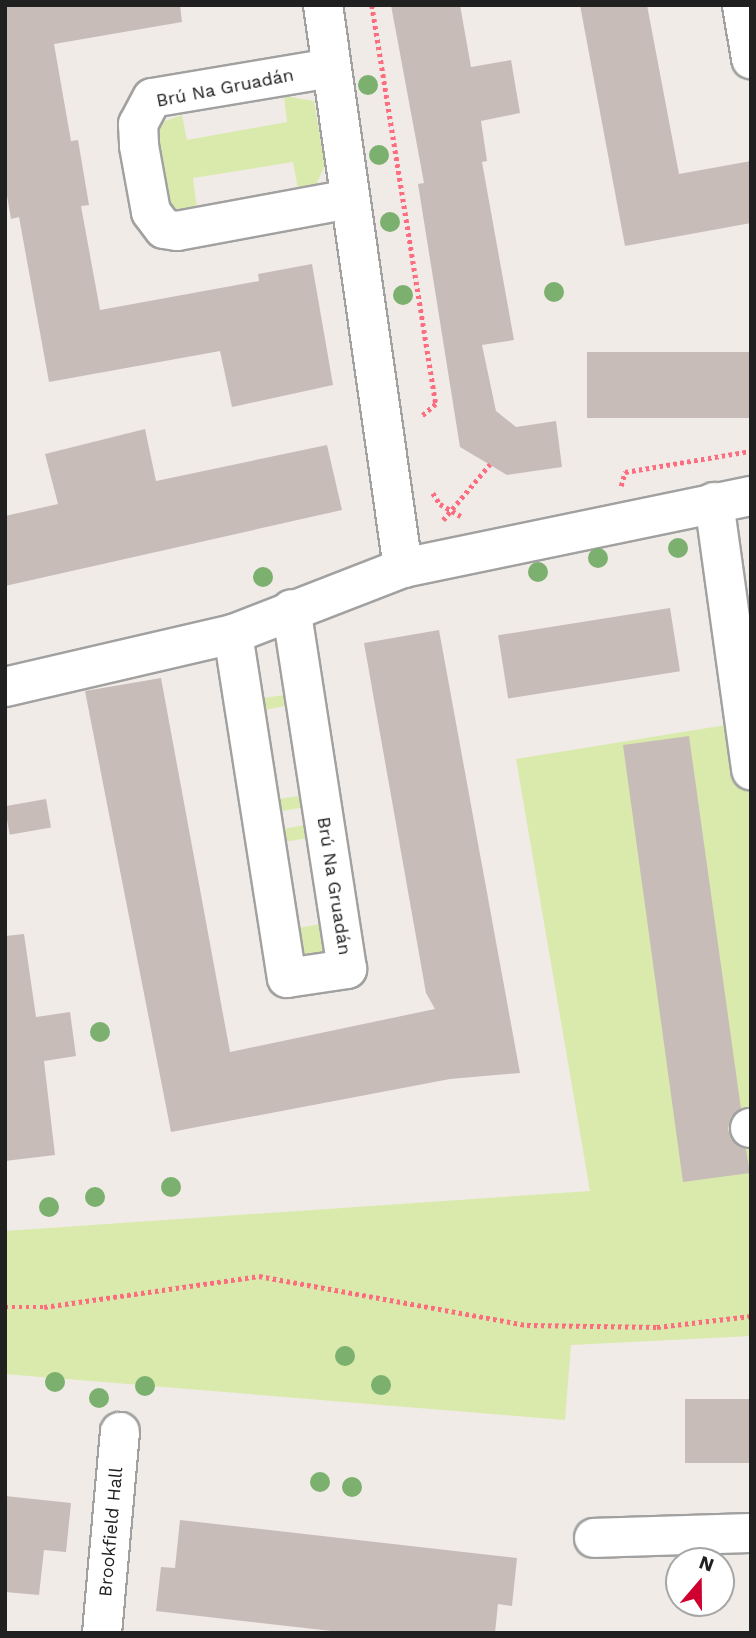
<!DOCTYPE html>
<html>
<head>
<meta charset="utf-8">
<style>
  body { margin:0 }
  #map { position:relative; width:756px; height:1638px; overflow:hidden; background:#f0ebe6; font-family:"Work Sans",sans-serif }
  div>[style] { position:absolute }
  [style*='--x'] { left:calc(var(--x)*1px); top:calc(var(--y)*1px); width:calc(var(--w)*1px); rotate:calc(var(--a)*1deg) }
  .grass>* { inset:0; background:#d9eaac }
  .building>* { inset:0; background:#c8bcb9; transform-origin:0 0 }
  .path>* { height:4.5px; margin-top:-2.25px; transform-origin:0; background:repeating-linear-gradient(90deg,#fb6d7f 0 3.5px,transparent 0 7px) }
  .roads { filter:drop-shadow(2px 0 #a1a1a1) drop-shadow(-2px 0 #a1a1a1) drop-shadow(0 2px #a1a1a1) drop-shadow(0 -2px #a1a1a1) }
  .minor>* { height:38px; margin:-19px; padding:0 19px; transform-origin:19px; border-radius:19px; background:#fff }
  .trees>* { width:20px; height:20px; margin:-10px; border-radius:50%; background:#7bb06e }
  span { translate:-50% -50%; white-space:nowrap; text-align:center; line-height:1.15; -webkit-text-stroke:7px #fff; paint-order:stroke }
  .street-label { font-size:18px; color:#202020 }
  .frame { position:absolute; inset:0; border:7px solid #202020; pointer-events:none }
  .north { position:absolute; left:665px; top:1547px; width:70px; height:70px; box-sizing:border-box; background:#fff; border:2px solid #a6a6a6; border-radius:50%; rotate:20deg; font-size:19px; font-weight:700; line-height:28px; text-align:center; color:#202020 }
  .north::after { content:''; display:block; margin:auto; width:24px; height:32px; background:#cf002f; clip-path:polygon(50% 0,100% 100%,50% 72%,0 100%) }
</style>
</head>
<body>
<div id="map">
  <div class="grass">
    <i style="clip-path:polygon(284px 96px,314px 101px,325px 165px,316px 185px,298px 189px,293px 162px,193px 178px,197px 209px,178px 212px,172px 208px,166px 202px,155px 131px,159px 123px,182px 115px,187px 140px,287px 122px)"></i>
    <i style="clip-path:polygon(284px 695px,285px 706px,264px 710px,278px 799px,306px 795px,307px 807px,269px 813px,251px 700px)"></i>
    <i style="clip-path:polygon(751px 721px,751px 1336px,571px 1345px,565px 1420px,5px 1374px,5px 1231px,590px 1191px,516px 759px)"></i>
    <i style="clip-path:polygon(311px 824px,314px 837px,284px 842px,298px 928px,327px 923px,329px 950px,311px 957px,299px 955px,271px 831px)"></i>
  </div>
  <div class="building">
    <i style="clip-path:polygon(5px 5px,180px 5px,182px 22px,54px 44px,71px 141px,78px 140px,89px 205px,81px 206px,100px 310px,259px 281px,258px 274px,312px 264px,333px 385px,232px 407px,220px 351px,49px 382px,19px 217px,11px 219px,5px 184px)"></i>
    <i style="clip-path:polygon(391px 5px,460px 5px,471px 67px,511px 60px,520px 113px,481px 121px,487px 161px,482px 162px,514px 340px,482px 345px,496px 411px,516px 427px,556px 421px,562px 467px,507px 475px,460px 447px,418px 184px,424px 183px)"></i>
    <i style="clip-path:polygon(580px 5px,647px 5px,679px 174px,751px 161px,751px 223px,625px 246px)"></i>
    <i style="left:751px;top:352px;width:66px;height:164px;rotate:90deg"></i>
    <i style="clip-path:polygon(145px 429px,156px 481px,327px 445px,342px 510px,5px 586px,5px 516px,58px 504px,45px 454px)"></i>
    <i style="left:670px;top:608px;width:64px;height:174px;rotate:81deg"></i>
    <i style="clip-path:polygon(439px 630px,520px 1073px,450px 1079px,171px 1132px,85px 691px,161px 678px,230px 1052px,435px 1009px,426px 993px,364px 643px)"></i>
    <i style="clip-path:polygon(689px 736px,741px 1109px,731px 1117px,728px 1129px,731px 1139px,746px 1149px,750px 1173px,683px 1182px,623px 745px)"></i>
    <i style="left:46px;top:799px;width:29px;height:42px;rotate:80deg"></i>
    <i style="clip-path:polygon(24px 934px,36px 1017px,70px 1012px,76px 1056px,44px 1061px,55px 1155px,5px 1161px,5px 936px)"></i>
    <i style="left:751px;top:1399px;width:64px;height:66px;rotate:90deg"></i>
    <i style="clip-path:polygon(5px 1496px,71px 1503px,66px 1552px,44px 1550px,39px 1595px,5px 1592px)"></i>
    <i style="clip-path:polygon(180px 1520px,517px 1558px,512px 1606px,498px 1604px,495px 1633px,349px 1633px,156px 1611px,161px 1567px,175px 1568px)"></i>
  </div>
  <div class="path">
    <i style="--x:372;--y:5;--w:404;--a:80.9"></i>
    <i style="--x:436;--y:404;--w:18;--a:139"></i>
    <i style="--x:621;--y:486;--w:15;--a:-74"></i>
    <i style="--x:625;--y:472;--w:128;--a:-9.5"></i>
    <i style="--x:433;--y:493;--w:13;--a:58"></i>
    <i style="--x:440;--y:504;--w:24;--a:30"></i>
    <i style="--x:443;--y:520;--w:73;--a:-50"></i>
    <i style="--x:5;--y:1307;--w:39;--a:0"></i>
    <i style="--x:44;--y:1307;--w:217;--a:-8.2"></i>
    <i style="--x:259;--y:1276;--w:272;--a:10.4"></i>
    <i style="--x:527;--y:1325;--w:130;--a:0.9"></i>
    <i style="--x:657;--y:1327;--w:95;--a:-6.7"></i>
  </div>
  <div class="roads">
    <div class="minor">
      <i style="--x:323;--y:5;--w:569;--a:81.91"></i>
      <i style="--x:742;--y:5;--w:55;--a:80.5"></i>
      <i style="--x:331;--y:68;--w:181;--a:170.5"></i>
      <i style="--x:152;--y:98;--w:30;--a:118"></i>
      <i style="--x:138;--y:124;--w:22;--a:87"></i>
      <i style="--x:139;--y:146;--w:67;--a:79.7"></i>
      <i style="--x:151;--y:212;--w:21;--a:53"></i>
      <i style="--x:164;--y:229;--w:13;--a:9"></i>
      <i style="--x:177;--y:231;--w:175;--a:-10.5"></i>
      <i style="--x:714;--y:502;--w:271;--a:82.1"></i>
      <i style="--x:233;--y:634;--w:348;--a:81.1"></i>
      <i style="--x:287;--y:978;--w:61;--a:-8.5"></i>
      <i style="--x:347;--y:969;--w:364;--a:-98.8"></i>
      <i style="--x:5;--y:687;--w:234;--a:-13.1"></i>
      <i style="--x:233;--y:634;--w:182;--a:-21.2"></i>
      <i style="--x:403;--y:568;--w:355;--a:-11.7"></i>
      <i style="--x:750;--y:1128;--w:1;--a:0"></i>
      <i style="--x:594;--y:1538;--w:157;--a:-1.8"></i>
      <i style="--x:102;--y:1633;--w:202;--a:-84.9"></i>
    </div>
  </div>
  <div class="trees">
    <i style="left:368px;top:85px"></i>
    <i style="left:379px;top:155px"></i>
    <i style="left:390px;top:222px"></i>
    <i style="left:554px;top:292px"></i>
    <i style="left:403px;top:295px"></i>
    <i style="left:678px;top:548px"></i>
    <i style="left:598px;top:558px"></i>
    <i style="left:538px;top:572px"></i>
    <i style="left:263px;top:577px"></i>
    <i style="left:100px;top:1032px"></i>
    <i style="left:171px;top:1187px"></i>
    <i style="left:95px;top:1197px"></i>
    <i style="left:49px;top:1207px"></i>
    <i style="left:345px;top:1356px"></i>
    <i style="left:55px;top:1382px"></i>
    <i style="left:381px;top:1385px"></i>
    <i style="left:145px;top:1386px"></i>
    <i style="left:99px;top:1398px"></i>
    <i style="left:320px;top:1482px"></i>
    <i style="left:352px;top:1487px"></i>
  </div>
  <div class="street-label">
    <span style="left:225px;top:88px;rotate:-11deg">Brú Na Gruadán</span>
    <span style="left:334px;top:886px;rotate:81deg">Brú Na Gruadán</span>
    <span style="left:111px;top:1532px;rotate:-85deg">Brookfield Hall</span>
  </div>
  <div class="frame"></div>
  <div class="north">N</div>
</div>
</body>
</html>
